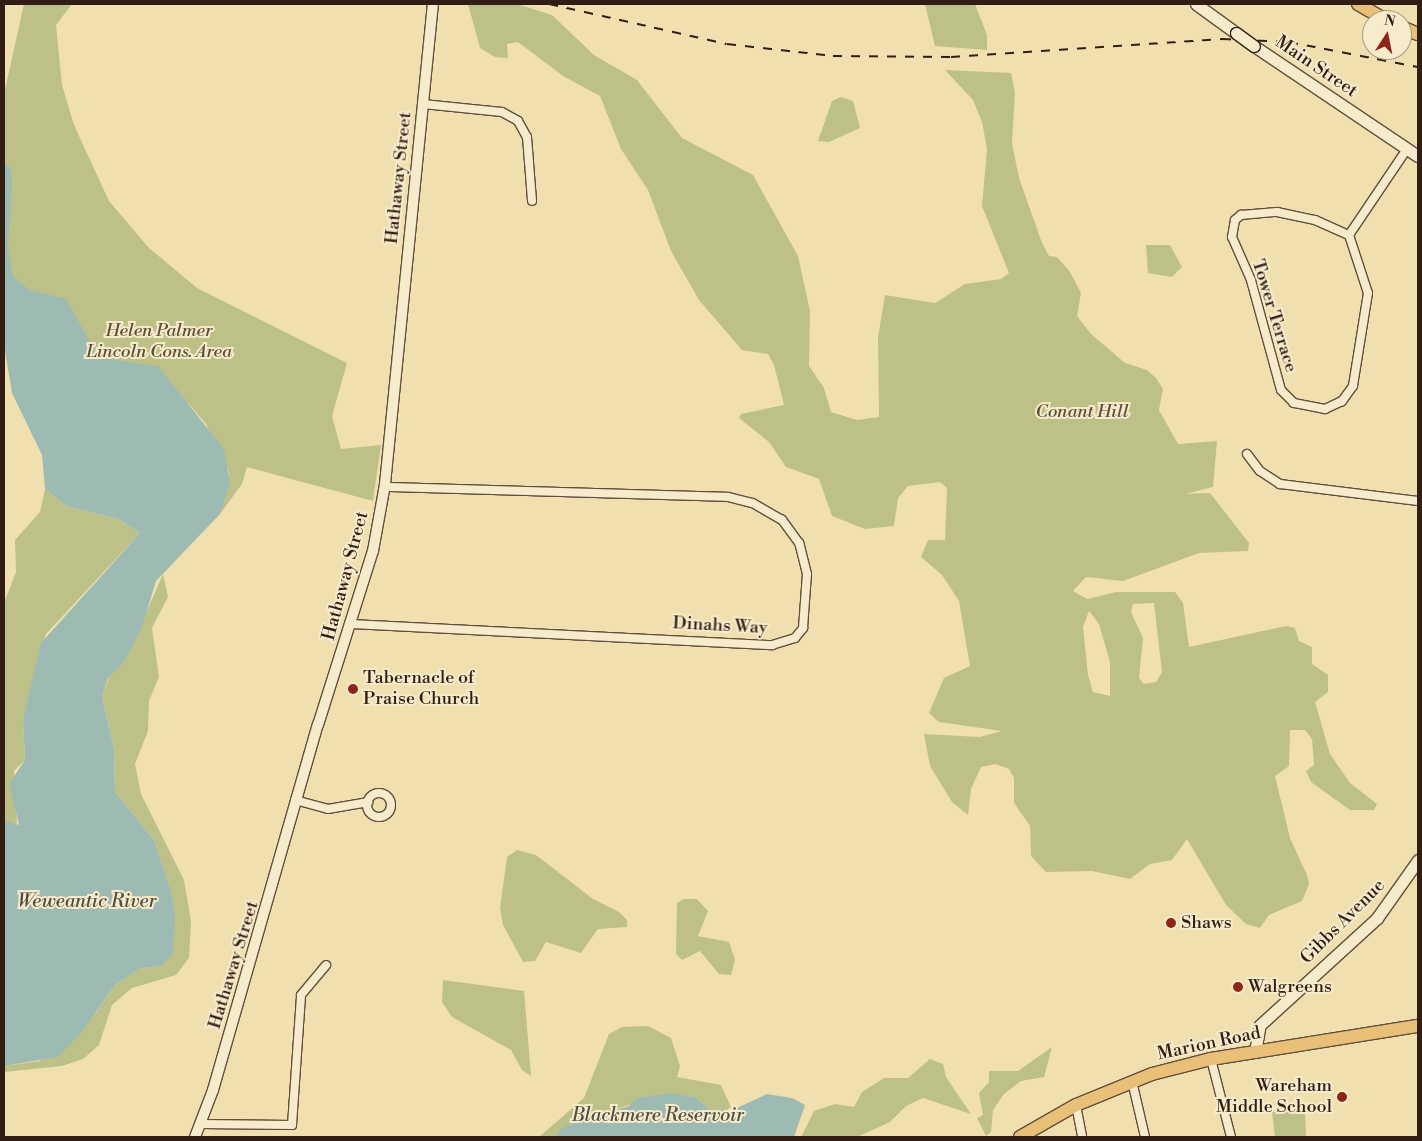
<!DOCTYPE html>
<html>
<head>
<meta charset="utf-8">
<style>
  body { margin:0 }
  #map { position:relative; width:1422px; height:1141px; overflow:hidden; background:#f1e0af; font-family:"Libre Bodoni",serif }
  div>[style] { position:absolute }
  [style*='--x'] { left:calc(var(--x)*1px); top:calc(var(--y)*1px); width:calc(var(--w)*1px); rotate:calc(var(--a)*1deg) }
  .green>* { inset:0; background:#bdc188 }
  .water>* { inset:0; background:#9dbbb3 }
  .roads { filter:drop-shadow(1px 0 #624e3c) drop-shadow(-1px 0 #624e3c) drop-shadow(0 1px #624e3c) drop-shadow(0 -1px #624e3c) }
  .minor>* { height:8px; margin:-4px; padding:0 4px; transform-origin:4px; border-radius:4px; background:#f6ebcb }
  .minor>.ring { margin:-4px; padding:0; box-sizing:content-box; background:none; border:8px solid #f6ebcb; border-radius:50% }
  .tertiary>* { height:10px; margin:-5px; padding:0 5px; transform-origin:5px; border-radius:5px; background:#f6ebcb }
  .secondary>* { height:11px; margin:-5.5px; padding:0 5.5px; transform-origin:5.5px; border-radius:5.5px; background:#f6ebcb }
  .primary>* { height:12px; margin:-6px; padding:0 6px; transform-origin:6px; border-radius:6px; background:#e8c078 }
  .rail>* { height:2px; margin-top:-1px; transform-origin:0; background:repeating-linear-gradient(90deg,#321d15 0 9px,transparent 0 18px) }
  .bridges { filter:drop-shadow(1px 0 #321d15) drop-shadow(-1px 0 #321d15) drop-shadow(0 1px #321d15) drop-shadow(0 -1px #321d15) }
  .secondary-bridge>* { height:11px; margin:-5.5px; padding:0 5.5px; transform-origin:5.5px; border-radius:5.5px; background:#f6ebcb }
  .dots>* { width:14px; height:14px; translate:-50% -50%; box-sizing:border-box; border:2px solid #f6ebcb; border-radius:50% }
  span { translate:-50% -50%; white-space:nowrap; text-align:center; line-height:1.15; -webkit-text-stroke:4px #f6ebcb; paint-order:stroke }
  .street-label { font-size:18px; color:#321d15 }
  .park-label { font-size:18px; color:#5c4e38; font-style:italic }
  .poi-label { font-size:18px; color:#321d15 }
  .left { translate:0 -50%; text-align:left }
  .right { translate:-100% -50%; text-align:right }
  .water-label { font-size:19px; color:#524c44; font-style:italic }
  .frame { position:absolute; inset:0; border:5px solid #321d15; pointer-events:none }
  .north { position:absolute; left:1362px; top:10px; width:50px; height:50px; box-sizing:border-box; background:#f6ebcb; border:1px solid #a89982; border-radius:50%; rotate:11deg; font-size:14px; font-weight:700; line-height:20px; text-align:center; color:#321d15 }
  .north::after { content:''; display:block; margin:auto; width:18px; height:22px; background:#8f2418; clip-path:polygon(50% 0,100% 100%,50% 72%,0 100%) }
</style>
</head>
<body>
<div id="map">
  <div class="green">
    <i style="clip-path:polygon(24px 4px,72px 4px,56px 25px,62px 85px,74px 125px,109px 201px,149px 248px,197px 288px,347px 363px,332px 416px,341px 449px,381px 445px,373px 501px,247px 467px,242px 484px,220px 514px,229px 472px,206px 424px,188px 403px,175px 425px,7px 278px,4px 94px)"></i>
    <i style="clip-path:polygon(evenodd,468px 4px,517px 4px,552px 15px,594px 55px,637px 80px,682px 138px,753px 175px,798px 256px,810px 311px,809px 366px,824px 388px,831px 412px,857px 420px,879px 417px,878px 337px,885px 295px,935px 303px,965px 284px,1001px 279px,1009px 273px,982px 206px,987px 149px,982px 122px,973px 100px,945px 70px,1011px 73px,1015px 93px,1012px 143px,1019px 178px,1042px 243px,1049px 256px,1057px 257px,1070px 272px,1081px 293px,1077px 316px,1091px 334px,1125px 363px,1147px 370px,1156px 378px,1163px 389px,1159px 410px,1178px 444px,1217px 441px,1213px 487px,1185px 494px,1210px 493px,1249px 543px,1248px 551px,1199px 553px,1123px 581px,1086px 577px,1073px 591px,1087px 599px,1116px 592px,1175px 592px,1183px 603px,1189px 647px,1286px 626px,1295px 628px,1299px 641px,1312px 647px,1312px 664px,1328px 675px,1328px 692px,1315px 702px,1330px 754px,1350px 783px,1377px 804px,1374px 810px,1350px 810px,1311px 782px,1306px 771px,1314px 765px,1312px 739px,1305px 730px,1290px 730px,1289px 766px,1275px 776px,1290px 838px,1307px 875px,1309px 884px,1302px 901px,1269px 915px,1260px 928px,1246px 924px,1226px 905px,1187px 839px,1172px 860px,1150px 864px,1130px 879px,1092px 871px,1046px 872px,1031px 856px,1030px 826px,1014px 803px,1014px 778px,1009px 769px,995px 764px,981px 767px,971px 789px,968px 815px,952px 802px,930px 766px,924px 734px,980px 737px,1002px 731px,939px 722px,929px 713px,944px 678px,970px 666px,959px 601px,942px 575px,921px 557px,928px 540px,945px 540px,947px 488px,940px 482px,908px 486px,898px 498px,894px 526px,865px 529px,832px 516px,819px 479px,786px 467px,769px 442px,739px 418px,741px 414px,784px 405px,774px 365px,768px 354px,742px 350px,699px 300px,671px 251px,648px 190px,621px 149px,600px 96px,563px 76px,518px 42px,507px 44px,508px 58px,495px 57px,480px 48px,468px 4px,1154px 603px,1162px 672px,1156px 682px,1144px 684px,1139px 678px,1143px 638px,1131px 612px,1133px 604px,1154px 603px,468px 4px,1089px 611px,1099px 624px,1110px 662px,1110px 696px,1093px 692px,1088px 675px,1083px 627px,1089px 611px)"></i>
    <i style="clip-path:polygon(925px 4px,975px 4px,987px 35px,987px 50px,935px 46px)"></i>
    <i style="clip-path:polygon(841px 97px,853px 101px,860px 128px,829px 142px,818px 141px,832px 101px)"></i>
    <i style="clip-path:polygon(1146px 245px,1170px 245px,1182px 267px,1172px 277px,1148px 273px)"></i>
    <i style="clip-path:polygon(45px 489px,66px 506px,118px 519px,140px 533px,46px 634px,23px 720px,25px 760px,14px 771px,17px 826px,4px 820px,4px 603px,16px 572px,15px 540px,40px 512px)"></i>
    <i style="clip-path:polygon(163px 574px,168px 597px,152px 628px,159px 677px,149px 701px,148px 731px,135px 764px,141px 794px,184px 880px,191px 921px,189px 958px,176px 975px,132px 988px,112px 1005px,99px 1045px,83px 1059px,62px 1066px,4px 1072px,4px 1066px,40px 1061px,95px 1014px,115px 985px,141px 968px,161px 966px,170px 887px,154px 840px,115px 792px,114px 750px,102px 696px,111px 672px,125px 661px)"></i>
    <i style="clip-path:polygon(517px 850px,536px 855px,593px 899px,619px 912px,627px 920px,627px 927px,598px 929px,581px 953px,546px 942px,535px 961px,523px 962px,503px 925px,500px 908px,507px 857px)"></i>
    <i style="clip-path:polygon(684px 899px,697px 899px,708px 911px,698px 936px,729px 942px,735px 960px,731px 975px,719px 974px,700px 951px,682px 960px,676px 954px,677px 903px)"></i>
    <i style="clip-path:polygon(443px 980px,524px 991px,531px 1076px,522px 1070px,511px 1050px,452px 1017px,442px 1002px)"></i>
    <i style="clip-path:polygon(648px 1026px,671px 1038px,680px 1066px,677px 1077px,721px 1085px,731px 1107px,717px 1117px,697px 1098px,632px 1104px,571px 1124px,557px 1137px,539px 1137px,584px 1098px,609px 1034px,622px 1027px)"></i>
    <i style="clip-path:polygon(1052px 1047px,1044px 1077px,1021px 1081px,1004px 1094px,993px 1110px,991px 1132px,986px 1136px,977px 1118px,983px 1115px,979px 1093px,989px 1082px,989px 1071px,1018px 1071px)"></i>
    <i style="clip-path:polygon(930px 1059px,943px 1064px,946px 1077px,971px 1114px,923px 1098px,906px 1106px,890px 1122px,857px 1137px,801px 1137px,814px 1111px,835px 1104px,854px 1107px,862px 1092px,884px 1078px,908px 1078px)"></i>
    <i style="clip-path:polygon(1300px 1108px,1305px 1112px,1306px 1137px,1275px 1137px,1272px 1112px)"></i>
  </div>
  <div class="water">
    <i style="clip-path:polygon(4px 161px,11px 169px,12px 184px,8px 247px,13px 277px,30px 290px,66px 299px,99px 358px,158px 366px,224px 449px,230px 483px,220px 514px,156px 581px,142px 627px,125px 661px,108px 678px,102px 696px,114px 750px,115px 792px,154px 840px,170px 887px,175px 915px,173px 954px,161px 966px,141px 968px,115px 985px,82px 1032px,58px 1057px,4px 1066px,4px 820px,19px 825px,9px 784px,25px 760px,23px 720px,41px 643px,140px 533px,118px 519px,66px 506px,45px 489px,42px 455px,12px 393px,4px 345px)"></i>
    <i style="clip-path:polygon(671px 1093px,697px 1098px,717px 1117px,767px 1094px,792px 1098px,805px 1105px,794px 1137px,557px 1137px,560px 1130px,571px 1124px,629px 1106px,636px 1098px)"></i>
  </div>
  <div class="roads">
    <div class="minor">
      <i style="--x:423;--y:104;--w:79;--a:5.8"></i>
      <i style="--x:502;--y:112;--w:18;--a:29"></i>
      <i style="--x:518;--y:121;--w:18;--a:61"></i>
      <i style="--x:527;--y:137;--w:64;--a:85.5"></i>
      <i style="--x:1277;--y:212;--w:39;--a:12"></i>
      <i style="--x:1315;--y:220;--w:37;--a:24"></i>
      <i style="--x:1349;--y:235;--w:61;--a:71.9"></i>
      <i style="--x:1368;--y:293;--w:94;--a:99.2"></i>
      <i style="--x:1353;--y:386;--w:19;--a:126"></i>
      <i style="--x:1342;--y:401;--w:19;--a:155"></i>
      <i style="--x:1325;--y:409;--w:32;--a:-169"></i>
      <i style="--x:1294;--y:403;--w:18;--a:-135"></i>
      <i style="--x:1281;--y:390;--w:114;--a:-105.3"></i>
      <i style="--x:1251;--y:280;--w:47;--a:-113.8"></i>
      <i style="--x:1232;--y:237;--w:17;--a:-80"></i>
      <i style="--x:1235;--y:220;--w:8;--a:-40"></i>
      <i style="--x:1241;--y:215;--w:36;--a:-5"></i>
      <i style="--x:1349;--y:235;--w:104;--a:-56"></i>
      <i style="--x:1247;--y:454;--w:21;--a:53"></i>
      <i style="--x:1260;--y:471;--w:24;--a:33"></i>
      <i style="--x:1280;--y:484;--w:139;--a:7"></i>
      <i style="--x:351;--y:624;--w:422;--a:2.9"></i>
      <i style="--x:772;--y:645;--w:24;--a:-17"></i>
      <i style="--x:795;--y:638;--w:13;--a:-51"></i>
      <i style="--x:803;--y:628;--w:54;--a:-85.8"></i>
      <i style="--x:807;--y:574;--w:32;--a:-104"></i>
      <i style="--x:799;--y:543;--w:29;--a:-126"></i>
      <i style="--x:782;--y:520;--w:34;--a:-150"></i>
      <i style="--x:752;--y:503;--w:25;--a:-166"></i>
      <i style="--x:728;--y:497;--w:343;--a:-178.3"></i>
      <i class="ring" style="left:367px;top:793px;width:16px;height:16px"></i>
      <i style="--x:295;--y:800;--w:34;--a:15"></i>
      <i style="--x:328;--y:809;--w:41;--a:-9.9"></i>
      <i style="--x:1211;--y:1059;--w:81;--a:75.6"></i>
      <i style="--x:1132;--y:1081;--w:57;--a:76.9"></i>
      <i style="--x:1076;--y:1105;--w:33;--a:79"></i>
      <i style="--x:201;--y:1124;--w:91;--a:0.6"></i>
      <i style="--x:292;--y:1125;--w:130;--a:-86"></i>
      <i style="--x:301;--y:995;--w:39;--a:-50"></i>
    </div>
    <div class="tertiary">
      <i style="--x:195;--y:1137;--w:50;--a:-69"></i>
      <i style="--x:213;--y:1090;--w:380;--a:-74"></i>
      <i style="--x:318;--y:725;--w:182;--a:-72.5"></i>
      <i style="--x:373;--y:551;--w:68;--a:-79.8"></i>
      <i style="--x:385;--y:484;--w:482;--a:-84.3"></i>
    </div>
    <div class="secondary">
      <i style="--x:1196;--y:4;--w:49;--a:35.9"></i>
      <i style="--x:1254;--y:46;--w:197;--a:33.9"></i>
      <i style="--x:1255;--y:1052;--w:27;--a:-80"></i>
      <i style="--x:1260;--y:1025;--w:159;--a:-42.4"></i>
      <i style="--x:1377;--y:918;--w:71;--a:-54.7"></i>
    </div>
    <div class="primary">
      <i style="--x:1358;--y:4;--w:32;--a:30"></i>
      <i style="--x:1402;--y:27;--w:17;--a:24"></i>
      <i style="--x:1020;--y:1137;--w:64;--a:-29.7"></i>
      <i style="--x:1076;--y:1105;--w:82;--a:-22.2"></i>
      <i style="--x:1152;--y:1074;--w:61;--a:-14.3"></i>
      <i style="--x:1211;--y:1059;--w:210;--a:-9.1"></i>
    </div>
  </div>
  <div class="rail">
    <i style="--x:549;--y:4;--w:182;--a:12.7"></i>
    <i style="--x:727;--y:44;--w:107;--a:6.5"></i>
    <i style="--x:833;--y:56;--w:118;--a:0.5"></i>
    <i style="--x:951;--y:57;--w:272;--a:-3.8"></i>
    <i style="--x:1222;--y:39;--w:67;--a:2.6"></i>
    <i style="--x:1289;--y:42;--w:131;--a:11"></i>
  </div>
  <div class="bridges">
    <div class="secondary-bridge">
      <i style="--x:1236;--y:33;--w:22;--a:36"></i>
    </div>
  </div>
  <div class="dots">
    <i style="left:353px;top:689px;background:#8f2418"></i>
    <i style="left:1171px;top:923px;background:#8f2418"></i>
    <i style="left:1238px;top:987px;background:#8f2418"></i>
    <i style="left:1342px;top:1097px;background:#8f2418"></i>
  </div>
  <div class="street-label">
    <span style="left:1316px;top:67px;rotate:34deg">Main Street</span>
    <span style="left:399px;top:178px;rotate:-84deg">Hathaway Street</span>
    <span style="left:1274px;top:316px;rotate:73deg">Tower Terrace</span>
    <span style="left:346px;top:576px;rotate:-75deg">Hathaway Street</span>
    <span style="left:720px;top:626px;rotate:3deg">Dinahs Way</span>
    <span style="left:1343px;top:922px;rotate:-45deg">Gibbs Avenue</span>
    <span style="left:234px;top:965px;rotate:-73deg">Hathaway Street</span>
    <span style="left:1209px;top:1044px;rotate:-12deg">Marion Road</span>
  </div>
  <div class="park-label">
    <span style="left:159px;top:342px">Helen Palmer<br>Lincoln Cons. Area</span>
    <span style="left:1082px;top:412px">Conant Hill</span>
  </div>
  <div class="poi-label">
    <span class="left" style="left:363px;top:689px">Tabernacle of<br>Praise Church</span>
    <span class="left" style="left:1181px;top:923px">Shaws</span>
    <span class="left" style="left:1248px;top:987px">Walgreens</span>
    <span class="right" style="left:1332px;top:1097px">Wareham<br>Middle School</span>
  </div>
  <div class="water-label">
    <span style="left:87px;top:902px">Weweantic River</span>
    <span style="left:658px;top:1116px">Blackmere Reservoir</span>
  </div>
  <div class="frame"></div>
  <div class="north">N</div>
</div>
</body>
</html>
